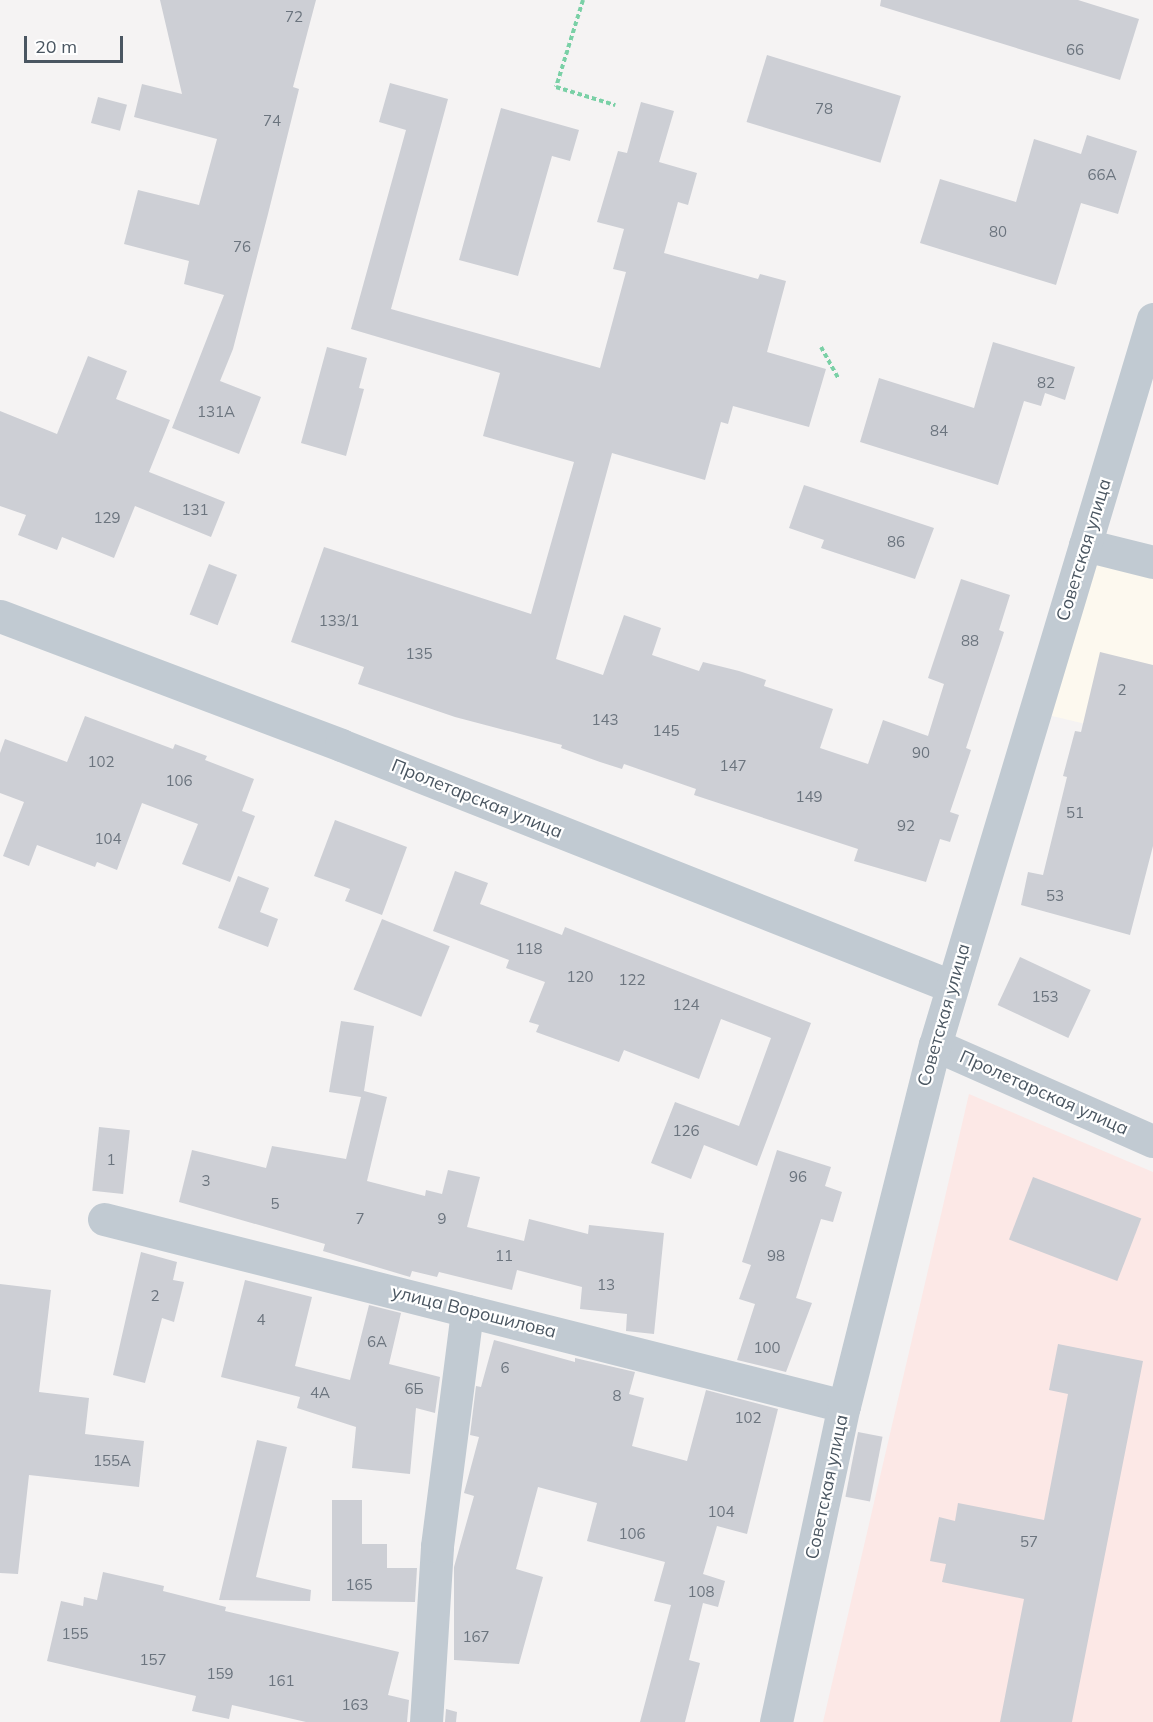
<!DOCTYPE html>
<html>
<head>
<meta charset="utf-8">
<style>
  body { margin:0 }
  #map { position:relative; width:1153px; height:1722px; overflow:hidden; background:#f5f3f3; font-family:Mulish,sans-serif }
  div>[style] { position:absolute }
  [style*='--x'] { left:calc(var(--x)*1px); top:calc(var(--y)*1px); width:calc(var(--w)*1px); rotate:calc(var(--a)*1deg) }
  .commercial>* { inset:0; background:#fdf9ef }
  .medical>* { inset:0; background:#fce8e6 }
  .building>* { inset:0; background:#cdcfd5; transform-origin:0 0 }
  .path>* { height:4px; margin-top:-2px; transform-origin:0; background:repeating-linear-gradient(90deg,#7ad0a6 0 4.5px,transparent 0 7.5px) }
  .minor>* { height:33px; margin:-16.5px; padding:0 16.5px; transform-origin:16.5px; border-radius:16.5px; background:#c1cad2 }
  span { translate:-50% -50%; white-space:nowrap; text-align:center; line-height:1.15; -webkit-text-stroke:4.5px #fff; paint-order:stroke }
  .number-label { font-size:15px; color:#6b747e }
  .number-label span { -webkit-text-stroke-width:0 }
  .street-label { font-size:18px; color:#4a5661 }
  .scale { position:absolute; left:24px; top:36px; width:99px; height:27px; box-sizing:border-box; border:3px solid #4a5661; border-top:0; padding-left:8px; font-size:18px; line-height:21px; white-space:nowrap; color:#4a5661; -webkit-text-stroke:4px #fff; paint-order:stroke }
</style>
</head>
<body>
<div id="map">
  <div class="commercial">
    <i style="clip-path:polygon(1094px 563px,1153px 577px,1153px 740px,1048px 715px)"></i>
  </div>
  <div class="medical">
    <i style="clip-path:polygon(969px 1094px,1153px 1172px,1153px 1722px,823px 1722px)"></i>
  </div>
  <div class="building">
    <i style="clip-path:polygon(160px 0,316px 0,293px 87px,299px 89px,268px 214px,233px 349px,220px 381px,261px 397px,239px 454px,172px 428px,224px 295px,184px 284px,189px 261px,124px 244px,138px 190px,199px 205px,217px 139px,134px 117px,142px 84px,182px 94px)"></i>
    <i style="clip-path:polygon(881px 0,1078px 0,1139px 19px,1120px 80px,880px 6px)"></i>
    <i style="left:767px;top:55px;width:140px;height:70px;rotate:17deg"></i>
    <i style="clip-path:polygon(390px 83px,448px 99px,391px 309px,600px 368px,626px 272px,613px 269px,624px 229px,597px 222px,618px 151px,627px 153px,641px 102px,674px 111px,659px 162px,697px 173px,688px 205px,678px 202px,664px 253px,758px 279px,760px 274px,786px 281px,767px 352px,826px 369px,809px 427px,733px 406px,728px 424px,721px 422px,705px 480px,612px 453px,556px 659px,603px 675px,624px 615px,661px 628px,652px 655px,699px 671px,703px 662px,739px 671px,766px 680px,764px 686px,833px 709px,820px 748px,868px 764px,883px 720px,928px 736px,944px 684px,928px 678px,961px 579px,1010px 595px,999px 630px,1004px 632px,966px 748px,971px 750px,950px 812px,959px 815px,950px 842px,940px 839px,926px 882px,854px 861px,858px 849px,694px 795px,696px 789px,624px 764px,622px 769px,600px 762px,561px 748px,562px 745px,455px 717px,358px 684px,364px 667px,291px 642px,324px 547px,531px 614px,574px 462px,483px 436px,500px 373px,351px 329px,406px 130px,379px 122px)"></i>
    <i style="left:98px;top:97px;width:30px;height:27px;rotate:15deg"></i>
    <i style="clip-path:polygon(501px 108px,579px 130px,570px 161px,552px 156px,518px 276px,459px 260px)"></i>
    <i style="clip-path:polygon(1087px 135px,1137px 151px,1118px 214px,1081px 203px,1056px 285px,920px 243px,940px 179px,1016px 202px,1034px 139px,1081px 154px)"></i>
    <i style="clip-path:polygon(993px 342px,1075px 367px,1065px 400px,1045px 393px,1041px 406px,1024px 401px,998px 485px,860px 442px,879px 378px,974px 408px)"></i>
    <i style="clip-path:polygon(327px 347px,367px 358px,359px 388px,364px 389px,346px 456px,301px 443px)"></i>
    <i style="clip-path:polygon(88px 356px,127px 371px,116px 399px,170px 420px,149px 472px,225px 502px,211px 537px,135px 506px,114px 558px,62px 537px,57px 550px,18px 535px,26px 515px,0 506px,0 411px,57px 434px)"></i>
    <i style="clip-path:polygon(804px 485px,934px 528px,915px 579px,821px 548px,824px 540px,789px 528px)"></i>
    <i style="left:209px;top:564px;width:30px;height:54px;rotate:21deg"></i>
    <i style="clip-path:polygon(1100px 652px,1153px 665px,1153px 846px,1130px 935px,1021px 905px,1028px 872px,1043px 875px,1067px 777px,1063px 776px,1075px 731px,1081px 732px)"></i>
    <i style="clip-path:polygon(85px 716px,173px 749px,175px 744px,207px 756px,205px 760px,254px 779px,242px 811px,255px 816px,230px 882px,182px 864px,198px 824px,142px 803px,117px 870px,97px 862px,95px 867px,37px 845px,29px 866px,3px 856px,24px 802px,0 793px,0 753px,5px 739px,67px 762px)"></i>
    <i style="clip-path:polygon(335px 820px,407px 847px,382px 915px,345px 901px,350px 889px,314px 876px)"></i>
    <i style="clip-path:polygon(455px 871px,488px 883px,480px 904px,562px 935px,565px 927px,811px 1023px,757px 1166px,704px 1145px,691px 1179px,651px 1163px,675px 1102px,739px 1126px,771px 1038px,721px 1019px,699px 1079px,624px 1050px,619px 1062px,536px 1032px,539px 1025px,529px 1022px,545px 982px,506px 968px,509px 960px,433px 931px)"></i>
    <i style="clip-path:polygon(238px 876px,269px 888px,260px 912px,278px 919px,268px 947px,218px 928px)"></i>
    <i style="left:382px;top:919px;width:73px;height:76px;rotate:22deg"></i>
    <i style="left:1020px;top:957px;width:78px;height:53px;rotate:25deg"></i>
    <i style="clip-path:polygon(341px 1021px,374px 1026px,364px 1091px,387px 1097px,367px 1181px,425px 1196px,426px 1190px,442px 1194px,448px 1170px,480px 1177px,467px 1227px,524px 1241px,529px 1219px,588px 1234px,589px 1225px,664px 1233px,654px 1334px,626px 1331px,627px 1314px,580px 1309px,582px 1287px,517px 1270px,512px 1290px,439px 1272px,437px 1277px,412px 1271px,410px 1277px,323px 1251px,325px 1244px,179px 1202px,192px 1150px,266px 1168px,272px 1146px,346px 1159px,361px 1097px,329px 1092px)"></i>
    <i style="left:99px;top:1127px;width:31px;height:64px;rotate:6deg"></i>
    <i style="clip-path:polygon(777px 1150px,831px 1167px,825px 1186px,842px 1192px,833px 1222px,821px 1219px,796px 1298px,812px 1303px,786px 1372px,737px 1360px,755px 1304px,739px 1299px,751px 1265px,742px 1262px)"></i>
    <i style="left:1033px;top:1177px;width:116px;height:67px;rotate:21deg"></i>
    <i style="clip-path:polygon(141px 1252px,177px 1262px,173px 1280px,184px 1282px,174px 1322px,162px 1318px,145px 1383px,113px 1375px)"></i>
    <i style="clip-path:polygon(245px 1280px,312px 1297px,295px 1366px,350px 1380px,369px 1305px,401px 1313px,389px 1364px,440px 1377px,435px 1413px,416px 1408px,410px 1474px,352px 1468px,356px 1427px,297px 1408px,300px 1397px,221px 1377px)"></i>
    <i style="clip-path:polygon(0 1284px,51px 1290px,39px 1392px,89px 1398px,85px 1434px,144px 1441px,139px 1487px,29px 1475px,18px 1574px,0 1573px)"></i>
    <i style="clip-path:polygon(494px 1340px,575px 1362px,575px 1358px,635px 1372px,629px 1394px,644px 1398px,632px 1446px,687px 1461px,706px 1390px,778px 1409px,747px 1534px,717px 1526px,703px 1574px,725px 1581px,718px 1607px,703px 1603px,689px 1660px,700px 1663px,685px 1722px,640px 1722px,671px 1605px,654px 1601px,665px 1562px,587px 1541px,597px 1503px,538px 1487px,516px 1569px,543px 1577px,519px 1664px,454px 1660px,454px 1567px,474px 1496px,464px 1493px,479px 1437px,470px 1435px,476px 1386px,481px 1387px)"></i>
    <i style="clip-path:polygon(1058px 1344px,1143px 1361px,1072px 1722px,1000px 1722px,1024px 1599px,942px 1582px,946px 1564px,930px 1561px,939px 1517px,955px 1521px,958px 1503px,1044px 1520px,1068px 1394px,1049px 1390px)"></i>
    <i style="left:858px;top:1432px;width:25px;height:66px;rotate:11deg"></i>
    <i style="clip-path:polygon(257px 1440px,287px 1447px,256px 1577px,311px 1590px,310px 1601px,219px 1600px)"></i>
    <i style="clip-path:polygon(332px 1500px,362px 1500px,362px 1544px,387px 1544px,387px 1568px,417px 1568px,415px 1602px,332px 1601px)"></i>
    <i style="clip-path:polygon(103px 1572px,164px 1586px,163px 1591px,226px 1607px,225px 1611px,399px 1652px,388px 1695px,409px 1700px,407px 1722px,306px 1722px,232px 1705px,229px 1719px,192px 1711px,196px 1696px,47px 1661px,61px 1601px,83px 1606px,84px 1597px,97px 1600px)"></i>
    <i style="clip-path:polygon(446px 1709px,457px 1712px,456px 1722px,445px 1722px)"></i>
  </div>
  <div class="path">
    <i style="--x:583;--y:0;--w:91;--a:107.2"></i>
    <i style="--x:556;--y:87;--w:62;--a:17"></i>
    <i style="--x:821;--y:347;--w:37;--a:61"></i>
  </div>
  <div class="minor">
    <i style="--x:1085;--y:545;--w:70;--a:14"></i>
    <i style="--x:0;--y:616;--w:365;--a:20.7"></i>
    <i style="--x:341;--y:745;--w:656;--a:21.56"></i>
    <i style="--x:935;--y:1045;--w:238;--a:23.8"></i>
    <i style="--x:104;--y:1219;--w:763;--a:14.18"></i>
    <i style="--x:426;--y:1722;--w:176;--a:-86.4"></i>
    <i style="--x:437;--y:1546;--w:237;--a:-82.7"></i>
    <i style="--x:776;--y:1722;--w:323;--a:-77.9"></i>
    <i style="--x:844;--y:1406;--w:372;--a:-75.9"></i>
    <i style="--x:935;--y:1045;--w:758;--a:-73.29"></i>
  </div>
  <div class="number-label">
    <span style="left:294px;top:17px">72</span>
    <span style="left:1075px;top:50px">66</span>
    <span style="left:824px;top:109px">78</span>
    <span style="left:272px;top:121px">74</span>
    <span style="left:1102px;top:175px">66А</span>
    <span style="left:998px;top:232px">80</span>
    <span style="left:242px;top:247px">76</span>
    <span style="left:1046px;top:383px">82</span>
    <span style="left:216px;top:412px">131А</span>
    <span style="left:939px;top:431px">84</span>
    <span style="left:195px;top:510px">131</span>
    <span style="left:107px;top:518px">129</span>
    <span style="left:896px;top:542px">86</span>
    <span style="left:339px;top:621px">133/1</span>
    <span style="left:970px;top:641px">88</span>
    <span style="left:419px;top:654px">135</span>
    <span style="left:1122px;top:690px">2</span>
    <span style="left:605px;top:720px">143</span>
    <span style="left:666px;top:731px">145</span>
    <span style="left:921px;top:753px">90</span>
    <span style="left:101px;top:762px">102</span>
    <span style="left:733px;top:766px">147</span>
    <span style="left:179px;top:781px">106</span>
    <span style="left:809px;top:797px">149</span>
    <span style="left:1075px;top:813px">51</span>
    <span style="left:906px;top:826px">92</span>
    <span style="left:108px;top:839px">104</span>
    <span style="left:1055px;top:896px">53</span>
    <span style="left:529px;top:949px">118</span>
    <span style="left:580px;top:977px">120</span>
    <span style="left:632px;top:980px">122</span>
    <span style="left:1045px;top:997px">153</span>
    <span style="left:686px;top:1005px">124</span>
    <span style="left:686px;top:1131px">126</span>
    <span style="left:111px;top:1160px">1</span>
    <span style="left:798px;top:1177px">96</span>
    <span style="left:206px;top:1181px">3</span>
    <span style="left:275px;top:1204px">5</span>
    <span style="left:360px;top:1219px">7</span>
    <span style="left:442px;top:1219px">9</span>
    <span style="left:504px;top:1256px">11</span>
    <span style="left:776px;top:1256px">98</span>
    <span style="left:606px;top:1285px">13</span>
    <span style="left:155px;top:1296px">2</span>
    <span style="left:261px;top:1320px">4</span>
    <span style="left:377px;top:1342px">6А</span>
    <span style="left:767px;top:1348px">100</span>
    <span style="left:505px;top:1368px">6</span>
    <span style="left:414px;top:1389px">6Б</span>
    <span style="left:320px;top:1393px">4А</span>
    <span style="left:617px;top:1396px">8</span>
    <span style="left:748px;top:1418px">102</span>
    <span style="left:112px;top:1461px">155А</span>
    <span style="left:721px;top:1512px">104</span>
    <span style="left:632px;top:1534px">106</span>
    <span style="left:1029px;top:1542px">57</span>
    <span style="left:359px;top:1585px">165</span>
    <span style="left:701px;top:1592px">108</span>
    <span style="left:75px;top:1634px">155</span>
    <span style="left:476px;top:1637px">167</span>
    <span style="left:153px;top:1660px">157</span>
    <span style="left:220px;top:1674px">159</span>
    <span style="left:281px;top:1681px">161</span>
    <span style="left:355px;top:1705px">163</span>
  </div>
  <div class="street-label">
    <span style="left:1084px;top:550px;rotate:-73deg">Советская улица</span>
    <span style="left:477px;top:799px;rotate:22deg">Пролетарская улица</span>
    <span style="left:944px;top:1015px;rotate:-74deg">Советская улица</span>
    <span style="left:1044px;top:1093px;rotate:24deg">Пролетарская улица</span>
    <span style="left:474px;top:1312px;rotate:14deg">улица Ворошилова</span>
    <span style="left:827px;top:1487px;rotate:-78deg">Советская улица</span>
  </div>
  <div class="scale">20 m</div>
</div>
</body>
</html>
